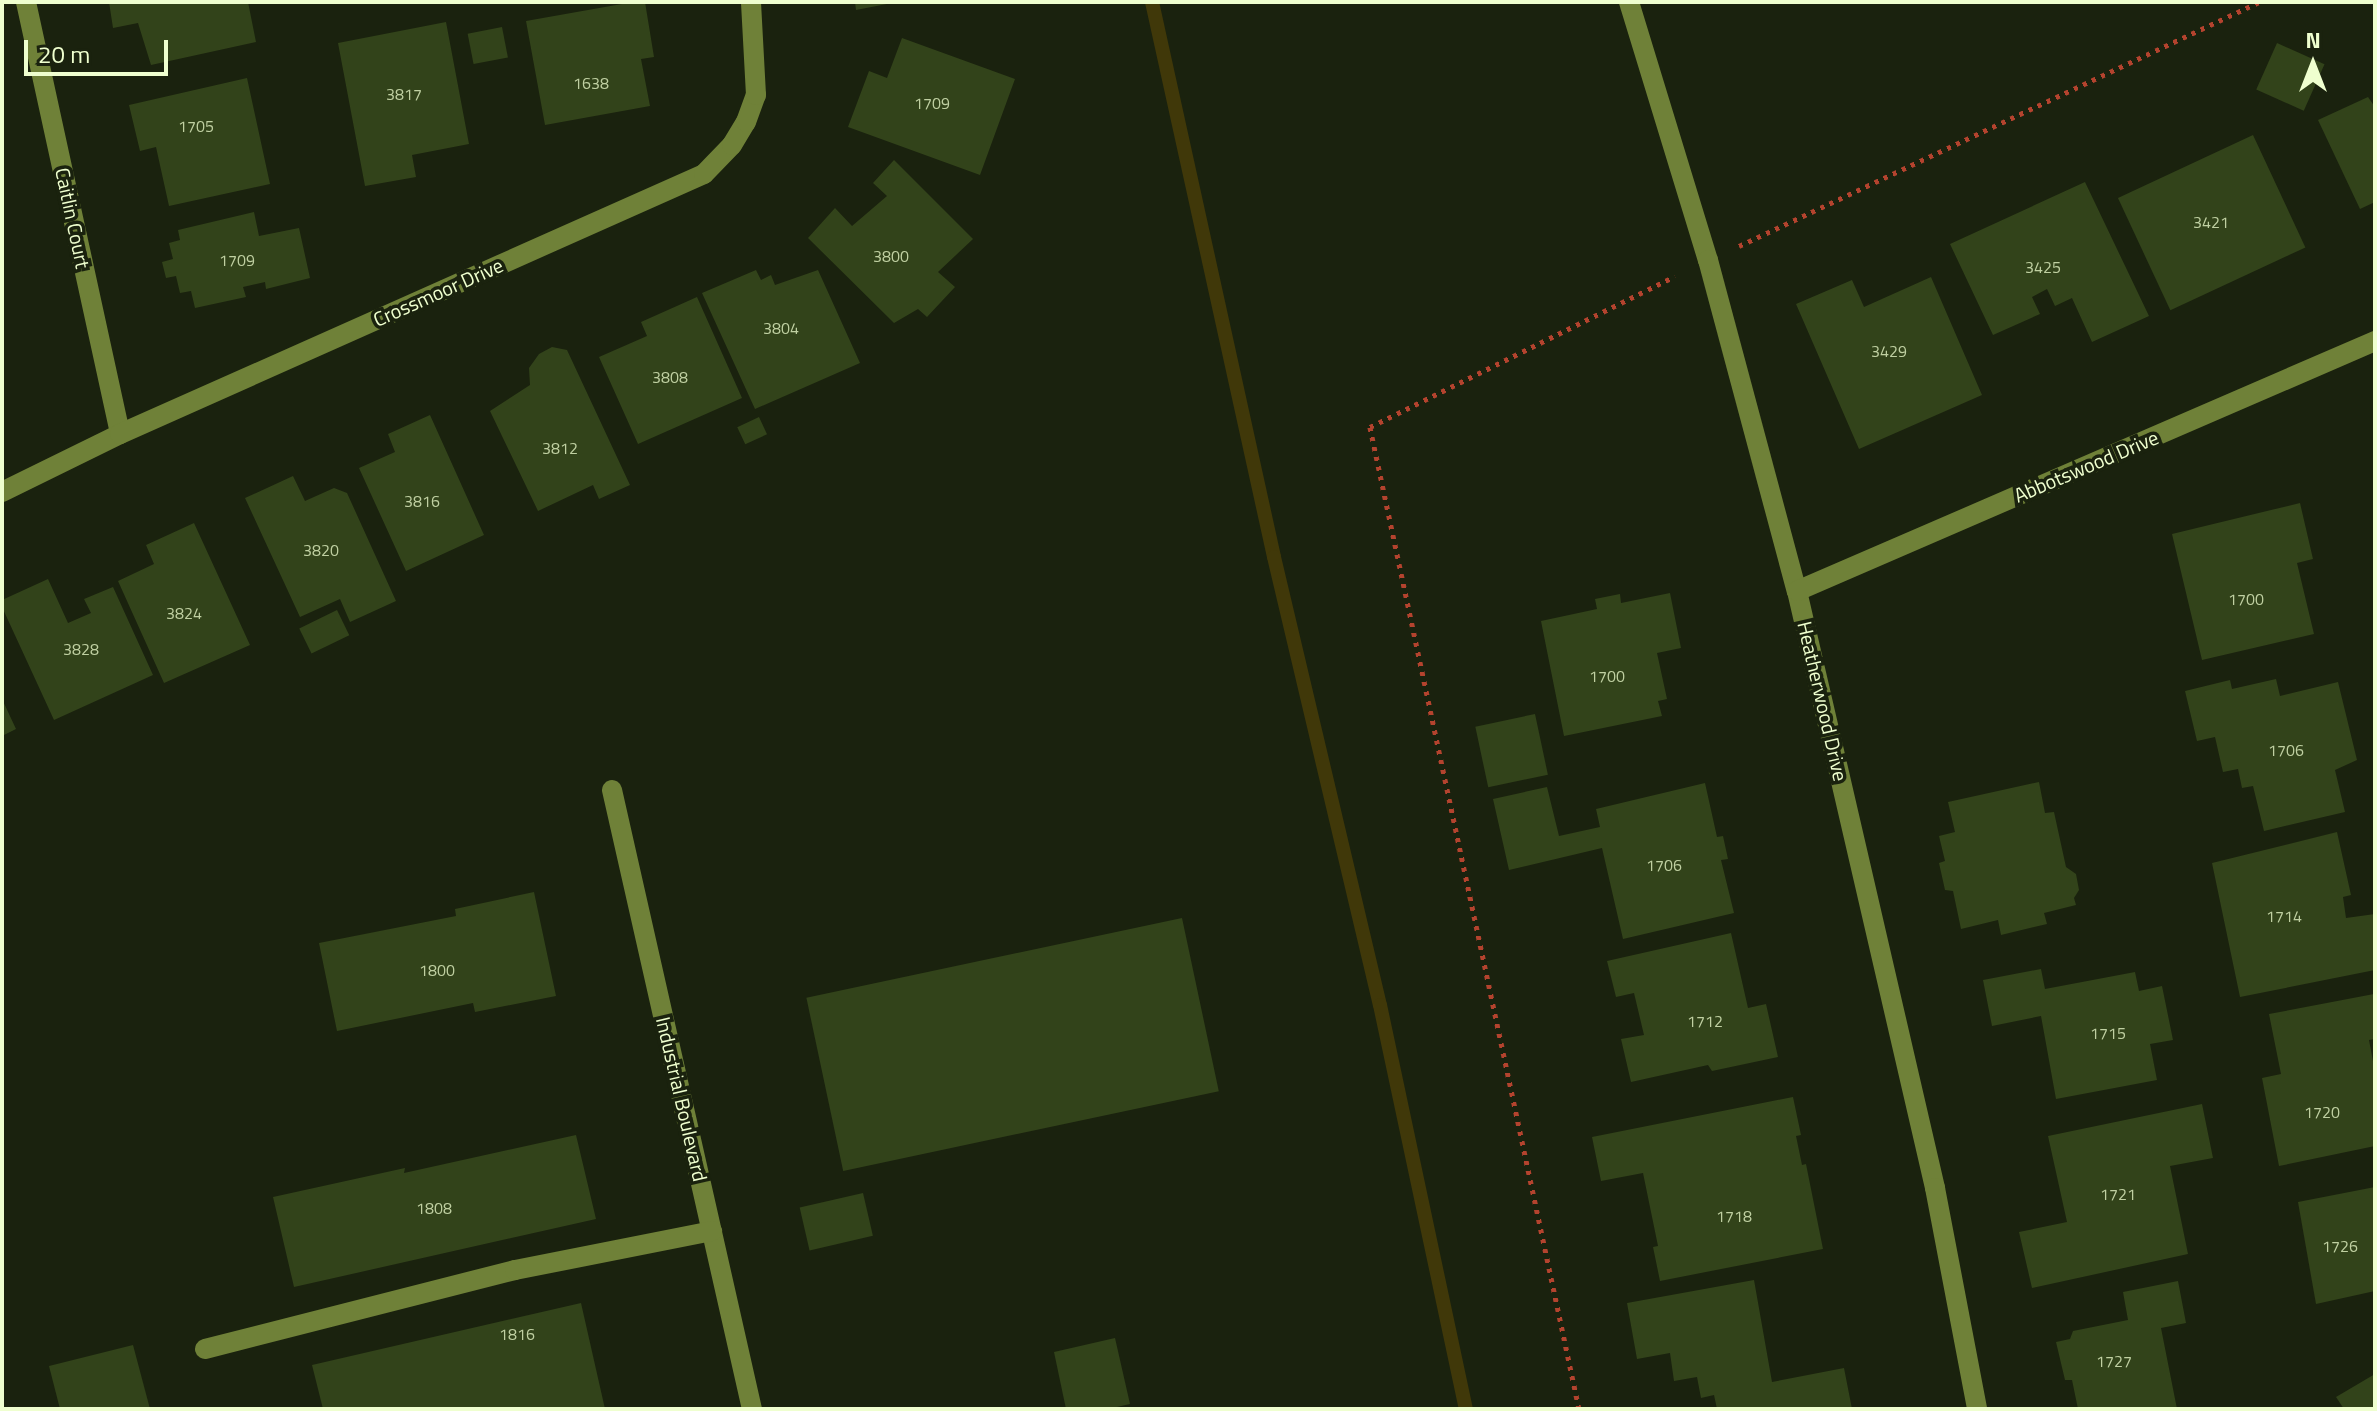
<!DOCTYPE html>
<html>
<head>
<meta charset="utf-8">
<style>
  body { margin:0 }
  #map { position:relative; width:2377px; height:1411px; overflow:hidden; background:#1a220e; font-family:"Titillium Web",sans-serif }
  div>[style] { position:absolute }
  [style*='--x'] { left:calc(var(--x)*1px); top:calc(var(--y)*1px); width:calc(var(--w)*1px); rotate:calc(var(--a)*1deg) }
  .stream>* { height:14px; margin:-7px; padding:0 7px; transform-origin:7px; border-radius:7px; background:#403809 }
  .building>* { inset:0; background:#32431a; transform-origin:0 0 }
  .path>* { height:5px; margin-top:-2.5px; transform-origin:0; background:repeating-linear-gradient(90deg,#b4432e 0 4px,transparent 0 10px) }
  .minor>* { height:20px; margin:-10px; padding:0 10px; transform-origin:10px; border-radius:10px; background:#6f8138 }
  span { translate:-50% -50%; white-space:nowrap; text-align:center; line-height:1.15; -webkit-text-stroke:7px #1a220e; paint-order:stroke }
  .number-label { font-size:16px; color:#c0d0a2 }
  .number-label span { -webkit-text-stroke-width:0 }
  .street-label { font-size:20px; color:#efffcf }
  .frame { position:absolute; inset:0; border:4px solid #efffcf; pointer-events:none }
  .north { position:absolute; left:2273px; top:24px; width:80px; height:80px; -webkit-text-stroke:6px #1a220e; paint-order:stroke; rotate:0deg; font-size:22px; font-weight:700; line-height:32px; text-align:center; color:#efffcf }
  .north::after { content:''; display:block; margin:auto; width:28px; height:36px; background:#efffcf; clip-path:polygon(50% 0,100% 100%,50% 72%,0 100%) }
  .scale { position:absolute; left:24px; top:40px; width:144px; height:36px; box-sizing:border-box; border:4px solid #efffcf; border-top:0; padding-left:10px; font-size:24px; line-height:28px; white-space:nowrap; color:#efffcf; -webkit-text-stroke:6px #1a220e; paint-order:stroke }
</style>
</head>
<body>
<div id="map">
  <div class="stream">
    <i style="--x:1152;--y:2;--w:568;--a:77.6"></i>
    <i style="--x:1274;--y:557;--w:460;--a:76.7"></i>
    <i style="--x:1380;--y:1005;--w:413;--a:78"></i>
  </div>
  <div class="building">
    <i style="clip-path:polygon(109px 2px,248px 2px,256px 42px,151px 65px,138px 23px,113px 28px)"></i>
    <i style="clip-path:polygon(633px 2px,645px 2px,654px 57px,641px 59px,650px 106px,545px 125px,526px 21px)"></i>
    <i style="clip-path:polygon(855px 2px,892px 2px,892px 3px,856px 10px)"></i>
    <i style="clip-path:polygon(446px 22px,469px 144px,412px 155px,416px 177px,365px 186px,338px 43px)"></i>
    <i style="left:502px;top:27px;width:31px;height:35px;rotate:79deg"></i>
    <i style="clip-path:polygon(902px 38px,1015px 79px,980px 175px,848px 127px,869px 71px,887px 78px)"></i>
    <i style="left:2277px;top:43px;width:52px;height:51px;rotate:24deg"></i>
    <i style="clip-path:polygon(247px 78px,270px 184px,169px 206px,156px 147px,140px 151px,129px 105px)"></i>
    <i style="clip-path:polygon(2368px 97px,2375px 107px,2375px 202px,2360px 209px,2318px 120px)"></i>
    <i style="left:2253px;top:135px;width:124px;height:149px;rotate:65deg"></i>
    <i style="clip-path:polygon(894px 160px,973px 239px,938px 272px,955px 287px,927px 317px,918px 309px,894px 323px,808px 238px,835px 208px,852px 226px,887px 196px,873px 183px)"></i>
    <i style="clip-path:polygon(2085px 182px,2149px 316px,2092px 342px,2072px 298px,2055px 306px,2047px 289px,2032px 297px,2040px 314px,1993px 335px,1950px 244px)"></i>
    <i style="clip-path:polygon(254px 212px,259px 236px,299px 228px,310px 278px,266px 289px,265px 282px,243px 287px,246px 297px,195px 308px,191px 291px,180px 293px,176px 276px,166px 278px,162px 262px,173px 259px,169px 243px,180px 240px,178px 230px)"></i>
    <i style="clip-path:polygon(756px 270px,761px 280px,771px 275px,775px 285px,818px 270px,860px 363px,755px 409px,702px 293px)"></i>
    <i style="clip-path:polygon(1931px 277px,1982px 395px,1859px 449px,1796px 304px,1852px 280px,1864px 307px)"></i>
    <i style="clip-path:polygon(697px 297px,742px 398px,638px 444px,599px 357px,647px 336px,641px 322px)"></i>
    <i style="clip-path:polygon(552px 347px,567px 350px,630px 485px,599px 499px,593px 485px,538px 511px,490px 411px,530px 385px,529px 368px,539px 354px)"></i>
    <i style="clip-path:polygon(430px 415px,484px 535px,406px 571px,359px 468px,395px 452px,388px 434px)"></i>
    <i style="left:759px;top:417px;width:19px;height:24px;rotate:65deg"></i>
    <i style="clip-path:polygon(293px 476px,305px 501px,334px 488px,347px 493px,396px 601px,350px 622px,340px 599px,300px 617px,245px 498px)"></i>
    <i style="clip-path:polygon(2300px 503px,2313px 559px,2297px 563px,2314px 634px,2202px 660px,2172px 534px)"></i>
    <i style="clip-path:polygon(194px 523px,250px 645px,164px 683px,118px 581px,154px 564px,146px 545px)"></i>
    <i style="clip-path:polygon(48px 579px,68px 623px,91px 613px,84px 599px,113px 587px,153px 675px,54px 720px,2px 607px,2px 600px)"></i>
    <i style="clip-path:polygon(1670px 593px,1681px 648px,1657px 653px,1667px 699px,1658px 701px,1662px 716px,1564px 736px,1541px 621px,1597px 609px,1595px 599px,1620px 594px,1621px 603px)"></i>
    <i style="left:337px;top:610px;width:28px;height:42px;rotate:64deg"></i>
    <i style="clip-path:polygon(2276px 679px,2280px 696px,2338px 682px,2357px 760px,2335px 770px,2345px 812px,2264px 831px,2253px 786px,2242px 788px,2238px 769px,2223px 772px,2215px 737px,2197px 741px,2185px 691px,2230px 680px,2232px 689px)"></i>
    <i style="clip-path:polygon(2px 699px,16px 729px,2px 736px)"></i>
    <i style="left:1535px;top:714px;width:62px;height:61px;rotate:78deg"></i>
    <i style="clip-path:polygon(2039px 782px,2045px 813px,2054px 812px,2066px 867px,2076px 874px,2079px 890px,2074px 898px,2076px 905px,2044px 913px,2047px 924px,2001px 935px,1998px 920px,1961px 929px,1953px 891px,1945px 890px,1939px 863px,1945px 861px,1939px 836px,1955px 832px,1948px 802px)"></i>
    <i style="clip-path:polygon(1705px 783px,1717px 837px,1723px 836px,1728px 859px,1721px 860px,1734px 913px,1623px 939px,1602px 848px,1509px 870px,1493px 799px,1547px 787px,1559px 836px,1600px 827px,1596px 809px)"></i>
    <i style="clip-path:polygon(2337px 832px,2351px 895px,2343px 897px,2346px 918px,2375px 914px,2375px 970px,2240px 997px,2212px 863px)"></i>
    <i style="clip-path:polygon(534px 892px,556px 996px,475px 1012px,473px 1003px,337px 1031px,319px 943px,456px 916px,455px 909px)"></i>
    <i style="left:1182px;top:918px;width:177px;height:384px;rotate:78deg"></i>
    <i style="clip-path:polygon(1731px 933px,1748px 1008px,1766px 1004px,1778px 1057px,1712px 1071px,1708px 1065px,1631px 1082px,1621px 1039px,1644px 1035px,1634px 993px,1616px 997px,1607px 961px)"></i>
    <i style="clip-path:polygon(2041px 969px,2045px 989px,2135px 972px,2139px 991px,2162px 986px,2173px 1040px,2150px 1044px,2157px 1080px,2056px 1099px,2041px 1016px,1992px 1026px,1983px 980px)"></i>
    <i style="clip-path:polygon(2374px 994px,2375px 1039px,2369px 1040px,2375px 1072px,2375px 1146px,2279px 1166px,2262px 1078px,2281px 1074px,2269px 1014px)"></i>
    <i style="clip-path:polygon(1793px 1097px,1801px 1135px,1796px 1136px,1802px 1165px,1806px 1164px,1823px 1249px,1660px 1281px,1653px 1247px,1658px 1246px,1643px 1173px,1601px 1181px,1592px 1137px)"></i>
    <i style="clip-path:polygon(2202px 1104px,2213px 1158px,2170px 1166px,2188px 1254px,2032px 1288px,2019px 1232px,2067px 1222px,2048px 1136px)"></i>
    <i style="clip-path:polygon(576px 1135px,596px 1219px,294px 1287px,273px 1197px,405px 1168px,404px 1173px)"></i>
    <i style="clip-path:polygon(2375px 1187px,2375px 1291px,2316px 1304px,2298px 1202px)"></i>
    <i style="left:863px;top:1193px;width:44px;height:65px;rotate:77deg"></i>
    <i style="clip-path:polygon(1754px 1280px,1772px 1382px,1844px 1368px,1852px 1409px,1717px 1409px,1714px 1395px,1701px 1398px,1697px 1377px,1674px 1381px,1670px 1353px,1637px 1359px,1627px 1303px)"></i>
    <i style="clip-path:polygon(2178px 1281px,2186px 1323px,2161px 1328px,2177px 1409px,2078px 1409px,2072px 1380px,2065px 1380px,2056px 1342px,2070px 1339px,2073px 1331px,2128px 1320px,2123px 1292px)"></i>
    <i style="clip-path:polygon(581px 1303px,605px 1409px,323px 1409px,312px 1365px)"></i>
    <i style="clip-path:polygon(1115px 1338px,1130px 1404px,1108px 1409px,1066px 1409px,1054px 1352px)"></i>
    <i style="clip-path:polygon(133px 1345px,150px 1409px,60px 1409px,49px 1366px)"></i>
    <i style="clip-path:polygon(2375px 1374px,2375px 1409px,2344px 1409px,2336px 1397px)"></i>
  </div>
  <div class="path">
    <i style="--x:1739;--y:246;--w:574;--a:-25.14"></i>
    <i style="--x:1579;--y:1409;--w:1004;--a:-102.02"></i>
    <i style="--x:1370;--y:427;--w:340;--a:-26.3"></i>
  </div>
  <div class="minor">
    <i style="--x:26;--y:2;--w:442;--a:77.7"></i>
    <i style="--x:1629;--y:2;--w:270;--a:73"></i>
    <i style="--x:1708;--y:260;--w:343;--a:75"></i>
    <i style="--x:1797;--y:591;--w:613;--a:76.98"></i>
    <i style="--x:1935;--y:1188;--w:225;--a:79.2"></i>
    <i style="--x:2;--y:492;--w:131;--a:-26.2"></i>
    <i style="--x:120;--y:434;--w:639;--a:-24"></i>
    <i style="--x:704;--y:174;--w:40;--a:-46"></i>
    <i style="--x:732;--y:145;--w:27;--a:-59"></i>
    <i style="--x:746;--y:122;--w:29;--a:-70"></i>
    <i style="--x:756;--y:95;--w:93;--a:-93.1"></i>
    <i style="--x:1797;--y:591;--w:630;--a:-23.39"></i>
    <i style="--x:612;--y:790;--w:635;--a:77.26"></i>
    <i style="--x:205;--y:1349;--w:320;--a:-14.3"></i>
    <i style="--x:515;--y:1270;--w:201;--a:-11.2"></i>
  </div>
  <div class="number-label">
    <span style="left:591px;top:83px">1638</span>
    <span style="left:404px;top:94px">3817</span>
    <span style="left:932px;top:103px">1709</span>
    <span style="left:196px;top:126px">1705</span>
    <span style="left:2211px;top:222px">3421</span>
    <span style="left:891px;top:256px">3800</span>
    <span style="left:237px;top:260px">1709</span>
    <span style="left:2043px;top:267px">3425</span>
    <span style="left:781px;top:328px">3804</span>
    <span style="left:1889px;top:351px">3429</span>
    <span style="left:670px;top:377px">3808</span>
    <span style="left:560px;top:448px">3812</span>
    <span style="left:422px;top:501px">3816</span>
    <span style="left:321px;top:550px">3820</span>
    <span style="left:2246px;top:599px">1700</span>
    <span style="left:184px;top:613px">3824</span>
    <span style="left:81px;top:649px">3828</span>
    <span style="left:1607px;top:676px">1700</span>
    <span style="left:2286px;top:750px">1706</span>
    <span style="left:1664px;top:865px">1706</span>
    <span style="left:2284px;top:916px">1714</span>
    <span style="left:437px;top:970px">1800</span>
    <span style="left:1705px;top:1021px">1712</span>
    <span style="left:2108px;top:1033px">1715</span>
    <span style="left:2322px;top:1112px">1720</span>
    <span style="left:2118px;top:1194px">1721</span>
    <span style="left:434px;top:1208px">1808</span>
    <span style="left:1734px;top:1216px">1718</span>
    <span style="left:2340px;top:1246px">1726</span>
    <span style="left:517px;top:1334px">1816</span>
    <span style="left:2114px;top:1361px">1727</span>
  </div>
  <div class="street-label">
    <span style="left:73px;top:218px;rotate:78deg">Caitlin Court</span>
    <span style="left:438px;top:292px;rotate:-24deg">Crossmoor Drive</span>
    <span style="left:2086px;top:466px;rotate:-23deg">Abbotswood Drive</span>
    <span style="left:1823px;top:701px;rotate:77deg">Heatherwood Drive</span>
    <span style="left:682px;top:1099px;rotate:77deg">Industrial Boulevard</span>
  </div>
  <div class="frame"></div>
  <div class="north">N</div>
  <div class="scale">20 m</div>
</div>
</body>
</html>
